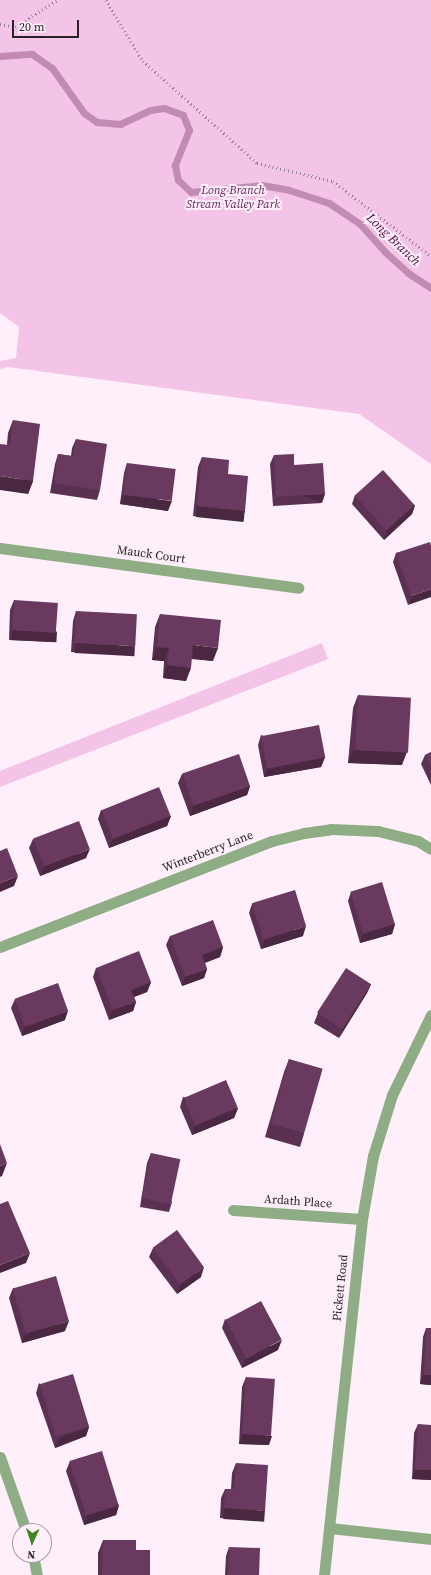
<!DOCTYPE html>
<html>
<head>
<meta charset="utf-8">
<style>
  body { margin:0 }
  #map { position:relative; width:431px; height:1575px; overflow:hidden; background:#feeffa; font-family:"Source Serif 4",serif }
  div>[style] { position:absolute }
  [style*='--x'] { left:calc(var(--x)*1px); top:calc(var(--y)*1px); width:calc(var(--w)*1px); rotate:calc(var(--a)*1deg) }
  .green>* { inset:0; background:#f4c4e8 }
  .stream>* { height:7px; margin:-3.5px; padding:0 3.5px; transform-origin:3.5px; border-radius:3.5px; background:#c28bb4 }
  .path>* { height:2.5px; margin-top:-1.25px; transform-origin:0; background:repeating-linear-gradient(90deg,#92868f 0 1px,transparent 0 4px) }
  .minor>* { height:11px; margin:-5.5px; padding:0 5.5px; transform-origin:5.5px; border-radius:5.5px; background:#8fad84 }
  .wall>* { inset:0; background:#5a3152 }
  .shaded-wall>* { inset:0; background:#4a2842; transform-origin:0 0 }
  .building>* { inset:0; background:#69395f; transform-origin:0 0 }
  span { translate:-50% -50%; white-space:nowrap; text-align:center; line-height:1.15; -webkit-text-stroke:4px #feeffa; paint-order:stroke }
  .park-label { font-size:12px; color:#642358; font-style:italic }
  .street-label { font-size:12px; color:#2a2127 }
  .water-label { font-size:13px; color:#4d0b43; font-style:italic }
  .north { position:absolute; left:12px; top:1523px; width:40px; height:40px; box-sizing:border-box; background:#feeffa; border:1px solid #a99da6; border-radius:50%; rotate:183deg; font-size:11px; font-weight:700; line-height:16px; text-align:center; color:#2a2127 }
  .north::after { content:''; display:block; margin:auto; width:14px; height:18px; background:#438526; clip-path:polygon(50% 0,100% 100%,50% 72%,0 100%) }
  .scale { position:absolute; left:12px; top:20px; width:67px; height:18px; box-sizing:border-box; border:2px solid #2a2127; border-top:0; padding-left:5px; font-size:12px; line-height:14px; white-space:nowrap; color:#2a2127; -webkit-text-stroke:3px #feeffa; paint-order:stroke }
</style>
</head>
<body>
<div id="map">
  <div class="green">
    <i style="clip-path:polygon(0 0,431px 0,431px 464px,359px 414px,8px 367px,0 369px,0 361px,16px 358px,19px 327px,0 313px)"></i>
    <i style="clip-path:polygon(322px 643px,328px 659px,0 787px,0 771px)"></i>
  </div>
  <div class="stream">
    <i style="--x:0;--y:56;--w:32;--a:-4"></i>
    <i style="--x:32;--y:54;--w:24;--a:35"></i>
    <i style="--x:52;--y:68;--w:55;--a:54.6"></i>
    <i style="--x:84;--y:113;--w:16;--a:35"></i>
    <i style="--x:97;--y:122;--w:23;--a:5"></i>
    <i style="--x:120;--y:124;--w:33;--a:-25"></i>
    <i style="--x:150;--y:110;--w:14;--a:-8"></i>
    <i style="--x:164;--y:108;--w:20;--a:20"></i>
    <i style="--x:183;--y:115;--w:16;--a:68"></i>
    <i style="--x:189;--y:130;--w:38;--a:112"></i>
    <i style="--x:175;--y:165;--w:15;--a:79"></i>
    <i style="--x:178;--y:180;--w:18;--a:43"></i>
    <i style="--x:191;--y:192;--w:71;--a:-5.6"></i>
    <i style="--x:262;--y:185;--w:27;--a:10"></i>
    <i style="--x:289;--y:190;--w:42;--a:18"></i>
    <i style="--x:329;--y:203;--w:37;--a:34"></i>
    <i style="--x:360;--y:224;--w:38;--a:48"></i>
    <i style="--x:385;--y:252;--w:31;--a:42"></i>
    <i style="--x:408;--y:273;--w:27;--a:33"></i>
  </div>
  <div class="path">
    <i style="--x:106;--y:0;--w:71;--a:58.8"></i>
    <i style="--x:143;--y:61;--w:153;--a:41.8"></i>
    <i style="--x:257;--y:163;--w:78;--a:13.3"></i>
    <i style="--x:333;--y:181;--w:123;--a:37.4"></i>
    <i style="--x:0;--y:24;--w:15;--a:11"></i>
    <i style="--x:15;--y:27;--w:50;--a:-32.7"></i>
  </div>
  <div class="minor">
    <i style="--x:0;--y:548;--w:301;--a:7.6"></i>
    <i style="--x:0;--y:947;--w:292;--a:-21.3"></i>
    <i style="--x:272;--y:841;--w:33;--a:-14"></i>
    <i style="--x:304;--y:833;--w:27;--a:-8"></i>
    <i style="--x:331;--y:829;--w:47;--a:2.4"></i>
    <i style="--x:378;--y:831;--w:41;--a:14"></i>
    <i style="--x:418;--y:841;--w:15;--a:32"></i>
    <i style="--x:233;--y:1210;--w:129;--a:4"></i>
    <i style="--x:0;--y:1457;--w:78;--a:70.6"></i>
    <i style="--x:330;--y:1528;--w:102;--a:6.2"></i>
    <i style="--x:33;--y:1555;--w:20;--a:79"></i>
    <i style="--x:324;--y:1575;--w:358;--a:-83.9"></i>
    <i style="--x:362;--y:1219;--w:64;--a:-80.1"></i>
    <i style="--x:373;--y:1156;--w:64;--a:-72.7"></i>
    <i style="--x:392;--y:1095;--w:89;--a:-64"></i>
  </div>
  <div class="wall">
    <i style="clip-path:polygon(13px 420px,33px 481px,28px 494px,7px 444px,8px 433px)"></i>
    <i style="clip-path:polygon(76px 439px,100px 490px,97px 500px,50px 493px,55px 464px,58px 454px,71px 456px,72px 448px)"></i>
    <i style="clip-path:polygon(274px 455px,294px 465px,322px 503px,273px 506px,270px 464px)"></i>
    <i style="clip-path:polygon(202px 457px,228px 474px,245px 511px,241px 521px,193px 516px,198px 467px)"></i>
    <i style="clip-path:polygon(127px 463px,168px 511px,120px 504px,124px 473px)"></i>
    <i style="clip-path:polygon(355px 495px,415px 505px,412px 514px,384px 540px,352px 504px)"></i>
    <i style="clip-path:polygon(431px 546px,408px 605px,393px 562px,396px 553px)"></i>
    <i style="clip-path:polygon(14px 600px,57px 632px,53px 642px,9px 640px,10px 610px)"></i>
    <i style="clip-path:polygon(76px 611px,131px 655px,71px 652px,73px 621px)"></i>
    <i style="clip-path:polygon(160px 614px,213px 661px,191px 659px,186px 681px,163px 678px,164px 661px,152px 660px,155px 627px)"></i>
    <i style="clip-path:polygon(358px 695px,402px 765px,348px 763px,353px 708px)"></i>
    <i style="clip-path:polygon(261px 735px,325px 757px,321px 767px,264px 777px,258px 745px)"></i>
    <i style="clip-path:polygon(431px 752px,431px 785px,421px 764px,425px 755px)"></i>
    <i style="clip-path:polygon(182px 774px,250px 786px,247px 795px,190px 816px,178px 783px)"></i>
    <i style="clip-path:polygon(101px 810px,171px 816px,167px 826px,109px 848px,98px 819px)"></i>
    <i style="clip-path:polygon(33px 839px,86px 858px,40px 876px,29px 848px)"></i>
    <i style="clip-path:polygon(351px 892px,395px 924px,392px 934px,360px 943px,348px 901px)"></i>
    <i style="clip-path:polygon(252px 904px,303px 936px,261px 949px,249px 913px)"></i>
    <i style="clip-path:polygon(170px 936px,223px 947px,220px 957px,205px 963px,207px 969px,204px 978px,182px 986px,166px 945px)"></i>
    <i style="clip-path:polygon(96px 968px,151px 982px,147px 992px,134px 997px,136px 1002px,133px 1011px,109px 1020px,93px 977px)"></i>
    <i style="clip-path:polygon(371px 984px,367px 993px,339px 1038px,314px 1023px,318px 1013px)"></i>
    <i style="clip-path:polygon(15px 999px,65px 1020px,22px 1036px,11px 1008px)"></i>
    <i style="clip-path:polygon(289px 1059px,304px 1134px,300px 1147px,265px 1137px,284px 1072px)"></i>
    <i style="clip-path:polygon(183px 1097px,238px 1108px,234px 1118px,192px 1135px,180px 1107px)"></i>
    <i style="clip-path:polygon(151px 1153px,172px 1202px,169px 1212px,140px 1207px,147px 1163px)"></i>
    <i style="clip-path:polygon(153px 1248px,201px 1277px,177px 1294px,149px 1257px)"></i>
    <i style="clip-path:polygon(13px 1288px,65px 1331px,22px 1343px,9px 1298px)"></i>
    <i style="clip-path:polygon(225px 1319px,278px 1350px,242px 1368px,222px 1328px)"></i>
    <i style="clip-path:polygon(426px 1328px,431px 1328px,431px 1385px,420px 1384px,423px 1337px)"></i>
    <i style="clip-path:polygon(246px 1377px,269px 1445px,239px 1444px,242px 1387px)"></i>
    <i style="clip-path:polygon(39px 1383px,89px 1427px,86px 1436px,55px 1448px,36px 1393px)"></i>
    <i style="clip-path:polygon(418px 1424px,431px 1480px,412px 1479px,414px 1433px)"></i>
    <i style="clip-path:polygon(70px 1461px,119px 1505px,116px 1515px,84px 1525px,66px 1471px)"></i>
    <i style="clip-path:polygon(236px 1463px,262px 1521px,220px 1518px,221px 1498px,225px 1489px,231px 1489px,232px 1473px)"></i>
    <i style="clip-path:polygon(103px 1540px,136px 1550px,150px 1575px,98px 1575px,98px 1553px)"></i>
    <i style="clip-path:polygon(229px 1547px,259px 1575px,225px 1575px,226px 1556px)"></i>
  </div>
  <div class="shaded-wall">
    <i style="clip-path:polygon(0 476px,33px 481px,28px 494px,0 490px)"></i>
    <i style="left:325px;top:494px;width:9px;height:49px;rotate:108deg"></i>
    <i style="clip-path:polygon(123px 495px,172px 501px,168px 511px,120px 504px)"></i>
    <i style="clip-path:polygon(415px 505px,412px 514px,384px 540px,387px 530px)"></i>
    <i style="left:197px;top:506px;width:48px;height:11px;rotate:6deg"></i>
    <i style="clip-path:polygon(431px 589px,431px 597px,408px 605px,411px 596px)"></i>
    <i style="left:12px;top:630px;width:45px;height:10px;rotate:3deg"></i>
    <i style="left:75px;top:643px;width:60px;height:10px;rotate:3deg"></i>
    <i style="clip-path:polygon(193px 645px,218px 648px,213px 661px,188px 658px)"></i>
    <i style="clip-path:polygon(157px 647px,169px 648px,164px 661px,152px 660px)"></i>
    <i style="clip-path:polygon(167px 665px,191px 668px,186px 681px,163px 678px)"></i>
    <i style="clip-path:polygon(353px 750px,407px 752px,402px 765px,348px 763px)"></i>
    <i style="clip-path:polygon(325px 757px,321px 767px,264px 777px,267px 768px)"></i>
    <i style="clip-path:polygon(250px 786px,247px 795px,190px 816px,193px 806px)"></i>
    <i style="clip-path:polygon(171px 816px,167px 826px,109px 848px,113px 839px)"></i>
    <i style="clip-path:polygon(90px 849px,86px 858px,40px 876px,44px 866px)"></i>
    <i style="clip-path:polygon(18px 876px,14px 886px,0 892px,0 883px)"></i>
    <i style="clip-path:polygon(395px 924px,392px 934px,360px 943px,363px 933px)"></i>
    <i style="clip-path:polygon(306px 926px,303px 936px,261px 949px,264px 940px)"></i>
    <i style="clip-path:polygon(223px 947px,220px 957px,198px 965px,202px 955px)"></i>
    <i style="clip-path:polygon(207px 969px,204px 978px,182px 986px,185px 977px)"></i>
    <i style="clip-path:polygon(151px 982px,147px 992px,128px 999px,131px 990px)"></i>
    <i style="clip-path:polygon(371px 984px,367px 993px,339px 1038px,343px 1029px)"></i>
    <i style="clip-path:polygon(136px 1002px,133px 1011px,109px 1020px,113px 1010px)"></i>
    <i style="clip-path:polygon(68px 1011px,65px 1020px,22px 1036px,25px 1026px)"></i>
    <i style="clip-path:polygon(238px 1108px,234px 1118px,192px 1135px,195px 1126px)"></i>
    <i style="clip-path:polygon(7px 1163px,2px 1176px,0 1177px,0 1166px)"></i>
    <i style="clip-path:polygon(30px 1253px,26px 1263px,0 1273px,0 1265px)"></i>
    <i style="clip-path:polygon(204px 1267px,201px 1277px,177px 1294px,180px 1285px)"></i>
    <i style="clip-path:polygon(69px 1321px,65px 1331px,22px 1343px,25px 1334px)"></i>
    <i style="clip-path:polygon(282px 1340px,278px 1350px,242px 1368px,245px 1359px)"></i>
    <i style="clip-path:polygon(424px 1375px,431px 1375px,431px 1385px,420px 1384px)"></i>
    <i style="clip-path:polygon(89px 1427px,86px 1436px,55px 1448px,59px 1438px)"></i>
    <i style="clip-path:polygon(243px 1434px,272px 1436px,269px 1445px,239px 1444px)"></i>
    <i style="clip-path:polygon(415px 1470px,431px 1470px,431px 1480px,412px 1479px)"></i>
    <i style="clip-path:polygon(119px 1505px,116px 1515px,84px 1525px,87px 1515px)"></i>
    <i style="left:224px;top:1508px;width:41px;height:11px;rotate:4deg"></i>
  </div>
  <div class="building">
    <i style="clip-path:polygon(13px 420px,40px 424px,33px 481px,0 476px,0 444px,10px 445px)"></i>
    <i style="clip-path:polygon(76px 439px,107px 444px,100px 490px,54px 483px,58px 454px,73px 456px)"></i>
    <i style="clip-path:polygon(294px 454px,294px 465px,323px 463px,325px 494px,276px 497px,274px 455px)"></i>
    <i style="clip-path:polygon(202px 457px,229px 460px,228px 474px,248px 476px,245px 511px,197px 506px)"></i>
    <i style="left:127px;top:463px;width:49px;height:32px;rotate:7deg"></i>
    <i style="left:383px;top:470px;width:47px;height:38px;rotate:48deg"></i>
    <i style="clip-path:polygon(430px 542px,431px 546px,431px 589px,411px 596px,396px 553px)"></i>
    <i style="left:14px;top:600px;width:44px;height:30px;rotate:4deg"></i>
    <i style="left:76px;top:611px;width:61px;height:32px;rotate:3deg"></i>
    <i style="clip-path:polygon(160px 614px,221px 620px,218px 648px,193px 645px,191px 668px,167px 665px,169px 648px,157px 647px)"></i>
    <i style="left:358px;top:695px;width:53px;height:55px;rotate:3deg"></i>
    <i style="left:319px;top:725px;width:33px;height:59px;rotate:79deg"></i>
    <i style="clip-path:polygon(431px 752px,431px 768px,425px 755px)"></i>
    <i style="left:239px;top:754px;width:34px;height:60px;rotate:71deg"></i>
    <i style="left:159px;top:787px;width:31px;height:62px;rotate:68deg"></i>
    <i style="left:79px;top:821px;width:30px;height:49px;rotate:69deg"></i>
    <i style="clip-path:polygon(7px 848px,18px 876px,0 883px,0 851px)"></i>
    <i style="left:382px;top:882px;width:44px;height:33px;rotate:73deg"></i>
    <i style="left:295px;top:890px;width:38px;height:45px;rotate:73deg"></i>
    <i style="clip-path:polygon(213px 920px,223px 947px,202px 955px,207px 969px,185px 977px,170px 936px)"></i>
    <i style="clip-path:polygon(139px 951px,151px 982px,131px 990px,136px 1002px,113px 1010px,96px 968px)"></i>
    <i style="left:346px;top:968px;width:30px;height:53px;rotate:33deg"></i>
    <i style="left:58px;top:983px;width:30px;height:46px;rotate:70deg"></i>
    <i style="left:289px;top:1059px;width:35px;height:67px;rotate:16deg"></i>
    <i style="left:226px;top:1080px;width:30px;height:46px;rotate:67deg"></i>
    <i style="clip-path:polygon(0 1144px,7px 1163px,0 1166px)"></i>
    <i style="left:151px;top:1153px;width:30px;height:46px;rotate:12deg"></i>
    <i style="clip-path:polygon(8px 1201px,30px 1253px,0 1265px,0 1204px)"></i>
    <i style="left:177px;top:1230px;width:46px;height:30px;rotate:54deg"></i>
    <i style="left:56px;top:1276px;width:47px;height:45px;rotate:74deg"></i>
    <i style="left:261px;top:1301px;width:44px;height:40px;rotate:62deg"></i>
    <i style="clip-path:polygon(426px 1328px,431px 1328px,431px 1375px,424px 1375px)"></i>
    <i style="left:73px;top:1374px;width:55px;height:35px;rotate:73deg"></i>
    <i style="left:246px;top:1377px;width:29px;height:57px;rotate:4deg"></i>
    <i style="clip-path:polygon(418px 1424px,431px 1425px,431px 1470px,415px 1470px)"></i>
    <i style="left:102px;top:1451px;width:57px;height:34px;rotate:73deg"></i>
    <i style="clip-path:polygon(236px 1463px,268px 1465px,265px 1511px,224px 1508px,225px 1489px,234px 1489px)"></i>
    <i style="clip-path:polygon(103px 1540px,136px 1540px,136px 1550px,150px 1550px,150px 1575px,102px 1575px)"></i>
    <i style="left:229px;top:1547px;width:31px;height:28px;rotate:2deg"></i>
  </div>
  <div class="park-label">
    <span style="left:233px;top:198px">Long Branch<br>Stream Valley Park</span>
  </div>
  <div class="street-label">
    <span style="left:151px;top:555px;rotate:8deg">Mauck Court</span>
    <span style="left:208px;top:852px;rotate:-21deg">Winterberry Lane</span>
    <span style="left:298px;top:1202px;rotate:4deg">Ardath Place</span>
    <span style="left:341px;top:1288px;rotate:-84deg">Pickett Road</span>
  </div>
  <div class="water-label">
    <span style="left:393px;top:240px;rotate:44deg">Long Branch</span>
  </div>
  <div class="north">N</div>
  <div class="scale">20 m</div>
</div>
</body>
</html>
